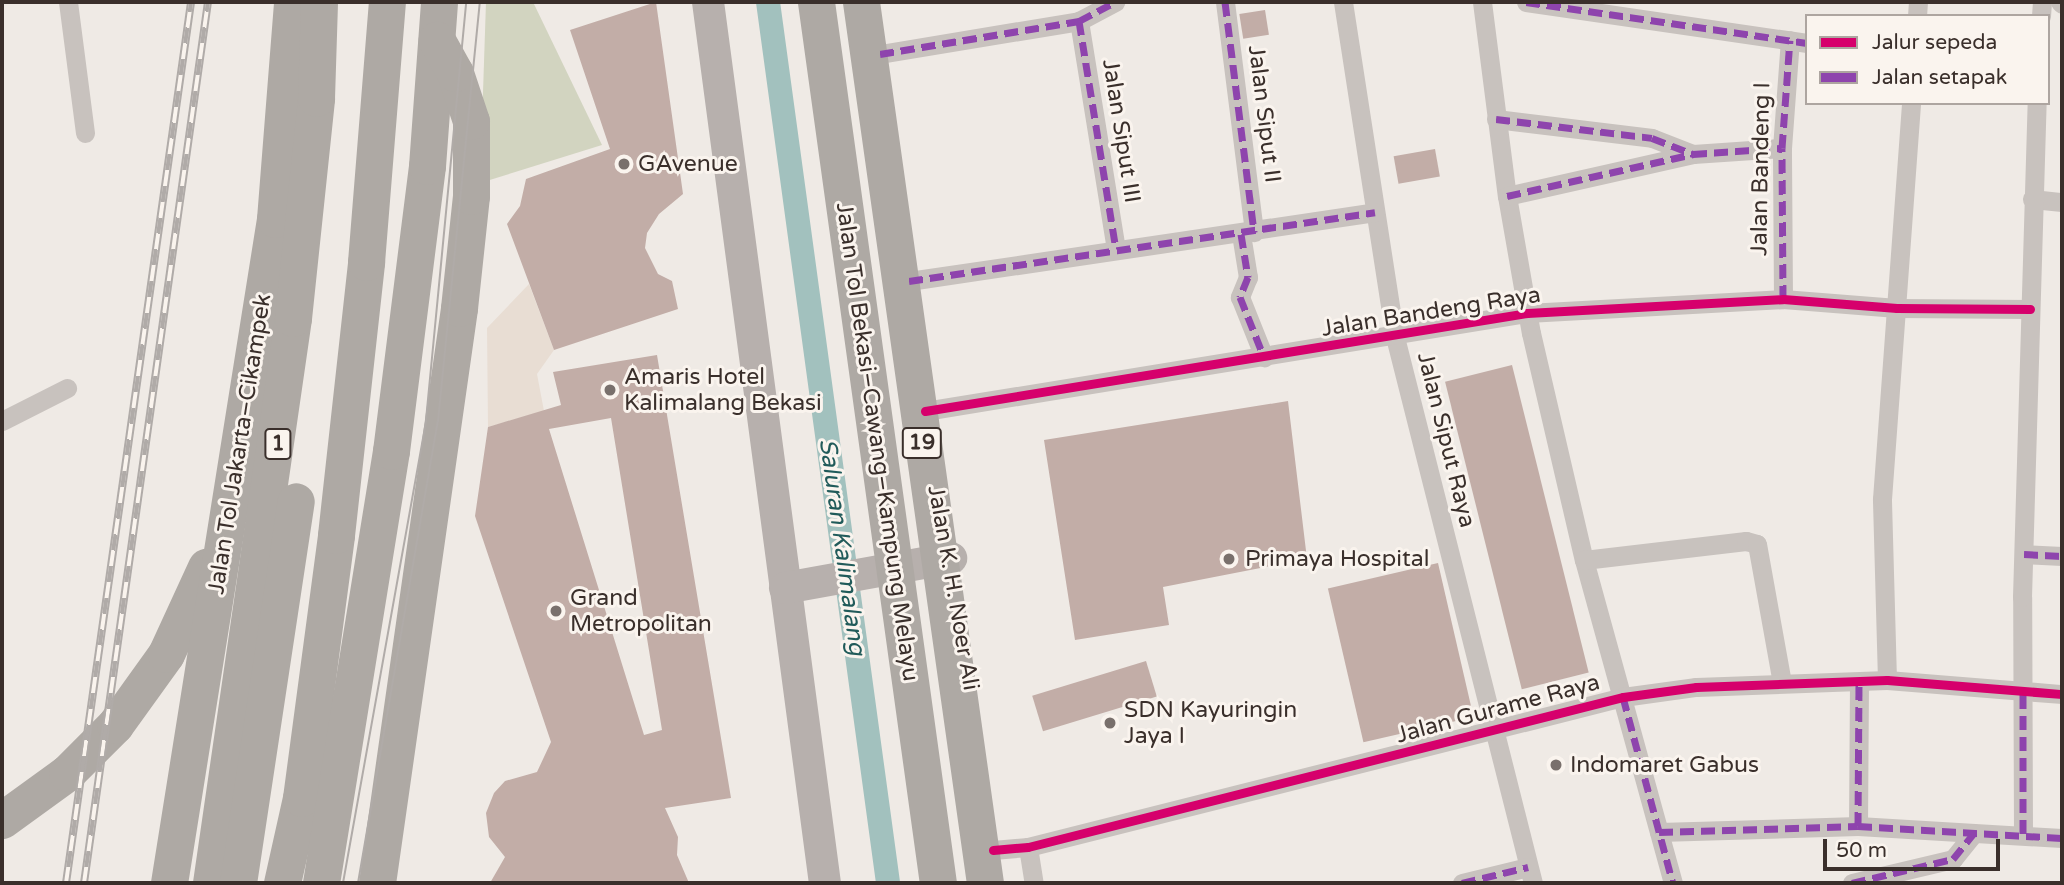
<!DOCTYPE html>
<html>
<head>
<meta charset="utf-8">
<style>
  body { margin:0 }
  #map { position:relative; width:2064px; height:885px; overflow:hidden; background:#efeae5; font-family:"Varela Round",sans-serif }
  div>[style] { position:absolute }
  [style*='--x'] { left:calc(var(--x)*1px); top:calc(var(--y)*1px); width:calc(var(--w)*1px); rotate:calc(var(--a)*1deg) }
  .green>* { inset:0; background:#d2d4c0 }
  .plaza>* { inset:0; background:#e8ddd3 }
  .canal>* { height:24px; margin:-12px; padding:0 12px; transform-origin:12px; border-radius:12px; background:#a2c1be }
  .building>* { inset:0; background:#c2ada7; transform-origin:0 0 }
  .street>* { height:19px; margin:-9.5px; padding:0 9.5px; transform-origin:9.5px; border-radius:9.5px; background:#c8c2be }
  .primary>* { height:32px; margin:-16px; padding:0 16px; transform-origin:16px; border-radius:16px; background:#b7b0ad }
  .highway>* { height:37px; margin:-18.5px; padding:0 18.5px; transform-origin:18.5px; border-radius:18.5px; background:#aea9a4 }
  .tram>* { height:2px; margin:-1px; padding:0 1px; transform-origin:1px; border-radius:1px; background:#b0aba8 }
  .rail>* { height:8px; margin-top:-4px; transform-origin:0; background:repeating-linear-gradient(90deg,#faf4ee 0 16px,#b0aba8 0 32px); box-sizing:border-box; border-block:2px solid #b0aba8 }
  .highway-bridge>* { height:37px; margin:-18.5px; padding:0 18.5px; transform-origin:18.5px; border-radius:18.5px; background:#aea9a4 }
  .quiet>* { height:7px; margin-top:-3.5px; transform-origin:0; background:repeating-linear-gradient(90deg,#8e44ad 0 14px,transparent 0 21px) }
  .cycleway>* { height:9px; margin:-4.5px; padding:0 4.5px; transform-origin:4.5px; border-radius:4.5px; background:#d6006c }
  .dots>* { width:19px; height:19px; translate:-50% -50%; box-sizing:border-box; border:4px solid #faf4ee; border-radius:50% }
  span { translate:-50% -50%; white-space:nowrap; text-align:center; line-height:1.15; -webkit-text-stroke:6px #faf4ee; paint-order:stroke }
  .shield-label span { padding:2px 5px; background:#faf4ee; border:2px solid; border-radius:5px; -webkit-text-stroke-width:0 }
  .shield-label { font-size:21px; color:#3a2f2b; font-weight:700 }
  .street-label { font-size:23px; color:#3a2f2b }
  .poi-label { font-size:23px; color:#3a2f2b }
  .left { translate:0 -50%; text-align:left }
  .water-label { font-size:24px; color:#215b5a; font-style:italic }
  .frame { position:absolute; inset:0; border:4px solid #3a2f2b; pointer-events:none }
  .legend { position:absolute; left:1805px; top:14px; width:245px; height:91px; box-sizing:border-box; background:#faf4ee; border:2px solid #ada5a0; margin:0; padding:9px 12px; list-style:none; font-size:21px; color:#3a2f2b }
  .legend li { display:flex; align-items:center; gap:14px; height:35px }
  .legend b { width:35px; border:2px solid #ada5a0 }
  .scale { position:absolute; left:1823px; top:839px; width:177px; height:32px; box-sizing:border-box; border:4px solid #3a2f2b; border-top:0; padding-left:9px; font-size:21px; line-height:24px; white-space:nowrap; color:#3a2f2b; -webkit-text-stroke:5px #faf4ee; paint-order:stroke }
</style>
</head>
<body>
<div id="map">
  <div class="green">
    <i style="clip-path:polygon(486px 2px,533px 2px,602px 145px,480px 183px)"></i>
  </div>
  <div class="plaza">
    <i style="clip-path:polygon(529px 284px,554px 350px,537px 374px,544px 411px,488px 427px,487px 328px)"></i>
  </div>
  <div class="canal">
    <i style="--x:768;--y:2;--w:889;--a:82.24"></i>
  </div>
  <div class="building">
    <i style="clip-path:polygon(656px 2px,683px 194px,659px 214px,647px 233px,645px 248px,658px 274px,672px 281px,678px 309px,554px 350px,507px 224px,520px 206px,526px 179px,610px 149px,570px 30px)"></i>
    <i style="left:1265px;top:10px;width:25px;height:26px;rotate:81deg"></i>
    <i style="left:1435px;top:149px;width:28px;height:42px;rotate:80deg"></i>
    <i style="clip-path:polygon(evenodd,657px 355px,731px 798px,665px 808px,678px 837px,677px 855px,689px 883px,490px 883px,505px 857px,489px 837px,486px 813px,494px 793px,505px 781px,537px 772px,551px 742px,475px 516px,488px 427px,561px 405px,553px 372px,657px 355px,611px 418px,662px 730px,644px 735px,549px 429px,611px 418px)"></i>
    <i style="left:1512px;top:365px;width:317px;height:69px;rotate:76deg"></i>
    <i style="clip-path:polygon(1288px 401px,1307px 559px,1163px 587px,1169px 625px,1075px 640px,1044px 440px)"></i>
    <i style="left:1438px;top:563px;width:158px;height:113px;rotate:77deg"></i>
    <i style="left:1146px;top:661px;width:37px;height:119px;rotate:73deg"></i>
  </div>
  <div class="street">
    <i style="--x:68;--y:2;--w:132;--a:82.6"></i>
    <i style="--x:1225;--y:2;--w:232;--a:82.8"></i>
    <i style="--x:1343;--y:2;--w:339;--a:81.2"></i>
    <i style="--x:1395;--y:337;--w:563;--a:75.82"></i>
    <i style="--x:1482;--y:2;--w:196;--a:82.7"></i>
    <i style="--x:1507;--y:196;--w:139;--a:80.1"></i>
    <i style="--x:1531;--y:333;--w:233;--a:76.9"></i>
    <i style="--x:1584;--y:560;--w:335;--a:74.6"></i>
    <i style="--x:1526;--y:2;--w:284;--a:8.3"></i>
    <i style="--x:2060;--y:2;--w:3;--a:45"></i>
    <i style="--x:1917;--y:16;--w:14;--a:-86"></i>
    <i style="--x:2041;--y:16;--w:14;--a:-86"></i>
    <i style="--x:1079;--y:21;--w:231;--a:80.8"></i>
    <i style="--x:880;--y:54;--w:202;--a:-9.4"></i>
    <i style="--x:1079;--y:21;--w:41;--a:-27.8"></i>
    <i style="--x:1496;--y:119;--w:157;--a:6.9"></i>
    <i style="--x:1652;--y:138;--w:44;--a:21.3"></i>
    <i style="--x:1507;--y:196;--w:191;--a:-12.7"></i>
    <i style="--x:1693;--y:154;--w:89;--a:-3.9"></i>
    <i style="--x:2032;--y:199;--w:30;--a:6"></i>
    <i style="--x:1241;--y:234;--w:44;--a:80.8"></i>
    <i style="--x:1248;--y:277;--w:22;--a:112"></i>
    <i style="--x:1240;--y:297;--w:65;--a:68.2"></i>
    <i style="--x:909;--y:281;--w:471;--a:-8.4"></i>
    <i style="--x:1783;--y:299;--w:151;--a:-90.4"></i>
    <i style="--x:1782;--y:148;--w:108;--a:-85.8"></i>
    <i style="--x:925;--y:411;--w:610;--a:-9.25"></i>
    <i style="--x:1527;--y:313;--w:256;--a:-3.1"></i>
    <i style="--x:1783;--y:299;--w:114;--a:4.5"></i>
    <i style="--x:1897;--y:308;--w:133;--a:0.4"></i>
    <i style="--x:2;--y:421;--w:73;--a:-26.9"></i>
    <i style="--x:2024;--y:554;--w:38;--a:3"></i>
    <i style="--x:1584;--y:560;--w:163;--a:-6.7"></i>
    <i style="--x:1746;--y:541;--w:11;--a:15"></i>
    <i style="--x:1757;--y:544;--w:141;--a:79.8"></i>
    <i style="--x:1887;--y:680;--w:181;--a:-91.6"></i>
    <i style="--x:1882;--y:499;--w:397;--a:-85.8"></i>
    <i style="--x:1858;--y:826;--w:144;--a:-89.6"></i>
    <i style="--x:1659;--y:832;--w:199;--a:-1.7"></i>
    <i style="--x:1858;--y:826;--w:204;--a:3.4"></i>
    <i style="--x:2023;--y:834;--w:237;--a:-90.2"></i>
    <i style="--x:2022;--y:597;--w:494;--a:-88.3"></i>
    <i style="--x:1028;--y:847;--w:36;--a:81"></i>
    <i style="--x:993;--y:850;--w:35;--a:-5"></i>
    <i style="--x:1028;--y:847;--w:614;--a:-14.15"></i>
    <i style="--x:1623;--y:697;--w:74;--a:-7.8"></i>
    <i style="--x:1696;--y:687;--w:191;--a:-2.1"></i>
    <i style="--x:1887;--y:680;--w:176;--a:4.6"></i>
    <i style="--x:1462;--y:883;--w:68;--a:-13.6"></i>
    <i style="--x:1852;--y:883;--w:104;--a:-13.4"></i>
    <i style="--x:1953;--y:859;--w:33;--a:-51"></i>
  </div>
  <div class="primary">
    <i style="--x:708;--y:2;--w:889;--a:82.44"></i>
    <i style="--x:785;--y:588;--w:169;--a:-10.2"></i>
  </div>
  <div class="highway">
    <i style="--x:2;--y:820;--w:80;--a:-35.9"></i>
    <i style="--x:67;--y:773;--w:68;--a:-45"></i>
    <i style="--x:115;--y:725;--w:87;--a:-54.3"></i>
    <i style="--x:166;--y:654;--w:96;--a:-65.3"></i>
    <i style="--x:169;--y:883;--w:672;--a:-80.93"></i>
    <i style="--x:275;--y:219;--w:218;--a:-85.5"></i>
    <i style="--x:211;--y:883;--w:571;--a:-81.74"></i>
    <i style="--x:293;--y:318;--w:221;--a:-84"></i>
    <i style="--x:316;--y:98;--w:96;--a:-88.2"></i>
    <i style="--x:238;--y:883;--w:386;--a:-81.4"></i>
    <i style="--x:282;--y:883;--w:87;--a:-77.4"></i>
    <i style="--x:301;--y:798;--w:265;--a:-82.4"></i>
    <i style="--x:336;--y:535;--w:275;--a:-83.7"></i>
    <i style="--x:366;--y:262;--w:261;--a:-85.4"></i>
    <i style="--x:321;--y:883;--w:438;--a:-80.8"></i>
    <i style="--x:391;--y:451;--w:287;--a:-82.8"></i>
    <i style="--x:427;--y:166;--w:164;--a:-85.8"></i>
    <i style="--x:377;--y:883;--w:581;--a:-81.88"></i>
    <i style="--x:459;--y:308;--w:113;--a:-83.9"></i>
    <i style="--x:471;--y:196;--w:75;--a:-90"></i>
    <i style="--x:471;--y:121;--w:51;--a:-108.4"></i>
    <i style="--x:455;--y:73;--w:38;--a:-119"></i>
  </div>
  <div class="tram">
    <i style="--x:343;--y:883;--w:470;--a:-79.8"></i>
    <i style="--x:426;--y:420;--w:420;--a:-84.5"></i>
    <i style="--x:358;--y:883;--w:469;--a:-80.2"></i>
    <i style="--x:438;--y:421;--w:421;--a:-84.3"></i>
  </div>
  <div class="rail">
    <i style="--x:66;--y:883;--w:890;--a:-81.92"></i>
    <i style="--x:84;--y:883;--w:890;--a:-81.99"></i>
  </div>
  <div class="highway-bridge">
    <i style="--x:816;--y:2;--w:889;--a:82.12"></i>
    <i style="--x:861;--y:2;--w:890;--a:81.99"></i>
  </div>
  <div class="quiet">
    <i style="--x:1225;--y:2;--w:232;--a:82.8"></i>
    <i style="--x:1526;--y:2;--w:284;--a:8.3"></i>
    <i style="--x:1079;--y:21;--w:231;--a:80.8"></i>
    <i style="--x:880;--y:54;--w:202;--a:-9.4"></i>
    <i style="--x:1079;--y:21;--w:41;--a:-27.8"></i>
    <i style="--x:1496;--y:119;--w:157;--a:6.9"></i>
    <i style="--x:1652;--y:138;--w:44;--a:21.3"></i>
    <i style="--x:1507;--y:196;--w:191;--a:-12.7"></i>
    <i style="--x:1693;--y:154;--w:89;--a:-3.9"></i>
    <i style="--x:1241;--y:234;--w:44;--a:80.8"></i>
    <i style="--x:1248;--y:277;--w:22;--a:112"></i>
    <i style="--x:1240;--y:297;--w:65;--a:68.2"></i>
    <i style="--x:909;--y:281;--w:471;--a:-8.4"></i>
    <i style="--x:1783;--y:299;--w:151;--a:-90.4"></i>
    <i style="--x:1782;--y:148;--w:108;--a:-85.8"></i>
    <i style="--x:2024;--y:554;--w:38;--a:3"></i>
    <i style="--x:2023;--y:694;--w:140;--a:90"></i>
    <i style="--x:1623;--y:697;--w:193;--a:75"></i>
    <i style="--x:1858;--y:826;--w:144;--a:-89.6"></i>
    <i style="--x:1659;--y:832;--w:199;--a:-1.7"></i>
    <i style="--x:1858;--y:826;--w:204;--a:3.4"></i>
    <i style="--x:1462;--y:883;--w:68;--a:-13.6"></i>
    <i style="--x:1852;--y:883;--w:104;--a:-13.4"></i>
    <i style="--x:1953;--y:859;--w:33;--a:-51"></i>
  </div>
  <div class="cycleway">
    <i style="--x:925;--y:411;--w:610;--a:-9.25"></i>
    <i style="--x:1527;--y:313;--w:256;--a:-3.1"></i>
    <i style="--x:1783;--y:299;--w:114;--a:4.5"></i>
    <i style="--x:1897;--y:308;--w:133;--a:0.4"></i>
    <i style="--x:993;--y:850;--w:35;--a:-5"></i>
    <i style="--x:1028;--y:847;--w:614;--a:-14.15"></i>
    <i style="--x:1623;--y:697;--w:74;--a:-7.8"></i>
    <i style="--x:1696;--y:687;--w:191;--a:-2.1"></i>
    <i style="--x:1887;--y:680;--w:176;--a:4.6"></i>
  </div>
  <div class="dots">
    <i style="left:624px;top:164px;background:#79706c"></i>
    <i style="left:610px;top:390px;background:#79706c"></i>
    <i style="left:1229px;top:559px;background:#79706c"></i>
    <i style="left:556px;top:611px;background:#79706c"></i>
    <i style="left:1110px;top:723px;background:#79706c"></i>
    <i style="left:1556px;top:765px;background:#79706c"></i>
  </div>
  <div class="shield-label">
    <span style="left:922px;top:443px">19</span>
    <span style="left:278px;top:444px">1</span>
  </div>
  <div class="street-label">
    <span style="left:1264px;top:114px;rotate:83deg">Jalan Siput II</span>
    <span style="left:1121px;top:131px;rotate:81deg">Jalan Siput III</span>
    <span style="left:1761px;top:169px;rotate:-89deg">Jalan Bandeng I</span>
    <span style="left:1431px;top:312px;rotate:-9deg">Jalan Bandeng Raya</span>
    <span style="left:1446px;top:440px;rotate:76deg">Jalan Siput Raya</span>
    <span style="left:877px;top:442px;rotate:82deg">Jalan Tol Bekasi–Cawang–Kampung Melayu</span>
    <span style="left:240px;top:444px;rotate:-81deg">Jalan Tol Jakarta–Cikampek</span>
    <span style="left:953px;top:588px;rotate:80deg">Jalan K. H. Noer Ali</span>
    <span style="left:1498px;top:709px;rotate:-15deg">Jalan Gurame Raya</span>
  </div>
  <div class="poi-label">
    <span class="left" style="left:638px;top:164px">GAvenue</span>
    <span class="left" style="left:624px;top:390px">Amaris Hotel<br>Kalimalang Bekasi</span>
    <span class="left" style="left:1245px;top:559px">Primaya Hospital</span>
    <span class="left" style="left:570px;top:611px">Grand<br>Metropolitan</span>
    <span class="left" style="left:1124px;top:723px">SDN Kayuringin<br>Jaya I</span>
    <span class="left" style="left:1570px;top:765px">Indomaret Gabus</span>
  </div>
  <div class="water-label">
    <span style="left:842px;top:547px;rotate:82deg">Saluran Kalimalang</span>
  </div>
  <div class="frame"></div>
  <ul class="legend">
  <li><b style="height:9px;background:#d6006c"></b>Jalur sepeda</li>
  <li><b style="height:9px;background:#8e44ad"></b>Jalan setapak</li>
  </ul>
  <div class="scale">50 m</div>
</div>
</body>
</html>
